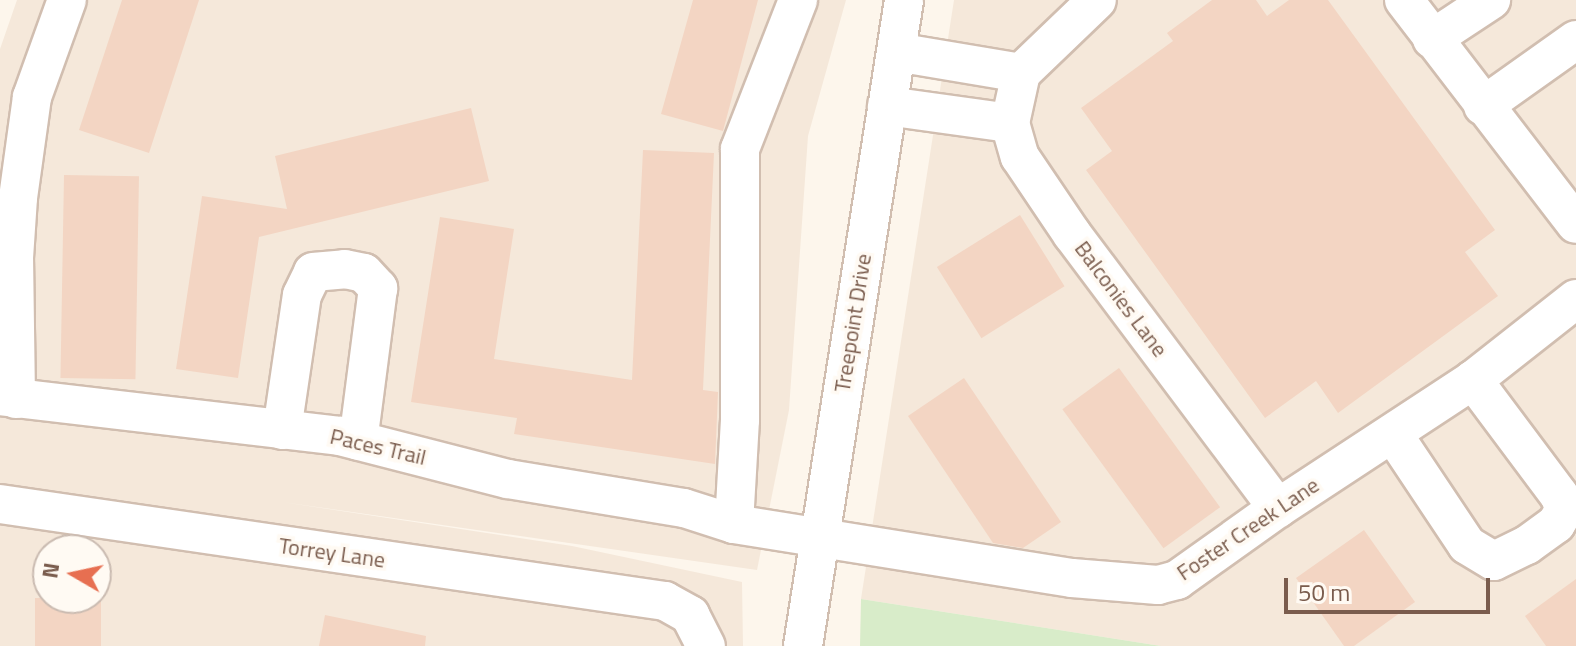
<!DOCTYPE html>
<html>
<head>
<meta charset="utf-8">
<style>
  body { margin:0 }
  #map { position:relative; width:1576px; height:646px; overflow:hidden; background:#fdf6ec; font-family:"Titillium Web",sans-serif }
  div>[style] { position:absolute }
  [style*='--x'] { left:calc(var(--x)*1px); top:calc(var(--y)*1px); width:calc(var(--w)*1px); rotate:calc(var(--a)*1deg) }
  .residential>* { inset:0; background:#f5e8da }
  .green>* { inset:0; background:#d8ecc9 }
  .building>* { inset:0; background:#f3d5c3; transform-origin:0 0 }
  .roads { filter:drop-shadow(2px 0 #d1beb0) drop-shadow(-2px 0 #d1beb0) drop-shadow(0 2px #d1beb0) drop-shadow(0 -2px #d1beb0) }
  .minor>* { height:38px; margin:-19px; padding:0 19px; transform-origin:19px; border-radius:19px; background:#fff }
  span { translate:-50% -50%; white-space:nowrap; text-align:center; line-height:1.15; -webkit-text-stroke:7px #fffaf3; paint-order:stroke }
  .street-label { font-size:22px; color:#7a5c4d }
  .north { position:absolute; left:32px; top:534px; width:80px; height:80px; box-sizing:border-box; background:#fffaf3; border:2px solid #cabbb1; border-radius:50%; rotate:279deg; font-size:22px; font-weight:700; line-height:32px; text-align:center; color:#7a5c4d }
  .north::after { content:''; display:block; margin:auto; width:28px; height:36px; background:#e76f51; clip-path:polygon(50% 0,100% 100%,50% 72%,0 100%) }
  .scale { position:absolute; left:1284px; top:578px; width:206px; height:36px; box-sizing:border-box; border:4px solid #7a5c4d; border-top:0; padding-left:10px; font-size:24px; line-height:28px; white-space:nowrap; color:#7a5c4d; -webkit-text-stroke:6px #fffaf3; paint-order:stroke }
</style>
</head>
<body>
<div id="map">
  <div class="residential">
    <i style="clip-path:polygon(evenodd,17px 0,846px 0,808px 136px,789px 410px,757px 570px,282px 502px,572px 546px,742px 582px,743px 646px,0 646px,0 49px,17px 0,48px 550px,96px 550px,96px 598px,48px 598px,48px 550px)"></i>
    <i style="clip-path:polygon(954px 0,1576px 0,1576px 646px,1161px 646px,861px 599px)"></i>
  </div>
  <div class="green">
    <i style="clip-path:polygon(861px 599px,1161px 646px,860px 646px)"></i>
  </div>
  <div class="building">
    <i style="clip-path:polygon(122px 0,199px 0,149px 153px,79px 130px)"></i>
    <i style="clip-path:polygon(693px 0,758px 0,723px 131px,661px 114px)"></i>
    <i style="clip-path:polygon(1212px 0,1256px 0,1267px 16px,1289px 0,1328px 0,1495px 230px,1465px 252px,1498px 296px,1338px 413px,1316px 381px,1265px 418px,1086px 170px,1112px 151px,1081px 108px,1173px 41px,1167px 33px)"></i>
    <i style="clip-path:polygon(471px 108px,489px 181px,259px 237px,238px 378px,176px 369px,202px 196px,287px 209px,275px 156px)"></i>
    <i style="clip-path:polygon(643px 150px,714px 153px,703px 390px,718px 392px,715px 464px,514px 434px,517px 418px,411px 402px,440px 217px,514px 229px,494px 359px,632px 380px)"></i>
    <i style="left:64px;top:175px;width:75px;height:203px;rotate:1deg"></i>
    <i style="left:1020px;top:215px;width:84px;height:98px;rotate:58deg"></i>
    <i style="left:1119px;top:368px;width:172px;height:70px;rotate:54deg"></i>
    <i style="clip-path:polygon(964px 378px,1061px 522px,1023px 548px,993px 543px,908px 416px)"></i>
    <i style="clip-path:polygon(1364px 530px,1415px 602px,1354px 646px,1344px 646px,1296px 578px)"></i>
    <i style="clip-path:polygon(1576px 579px,1576px 646px,1546px 646px,1525px 616px)"></i>
    <i style="left:35px;top:598px;width:66px;height:48px"></i>
    <i style="clip-path:polygon(325px 615px,426px 636px,425px 646px,319px 646px)"></i>
  </div>
  <div class="roads">
    <div class="minor">
      <i style="--x:1404;--y:0;--w:282;--a:52.5"></i>
      <i style="--x:1432;--y:39;--w:71;--a:-33.5"></i>
      <i style="--x:896;--y:52;--w:127;--a:9.5"></i>
      <i style="--x:1021;--y:73;--w:51;--a:102.4"></i>
      <i style="--x:1010;--y:123;--w:35;--a:74"></i>
      <i style="--x:1020;--y:157;--w:93;--a:56"></i>
      <i style="--x:1072;--y:234;--w:343;--a:53.1"></i>
      <i style="--x:1021;--y:73;--w:105;--a:-43.8"></i>
      <i style="--x:887;--y:106;--w:124;--a:7.9"></i>
      <i style="--x:1483;--y:106;--w:114;--a:-35.4"></i>
      <i style="--x:0;--y:396;--w:342;--a:6.7"></i>
      <i style="--x:340;--y:436;--w:173;--a:14.4"></i>
      <i style="--x:508;--y:479;--w:178;--a:9.4"></i>
      <i style="--x:684;--y:508;--w:52;--a:17.7"></i>
      <i style="--x:734;--y:524;--w:342;--a:9.1"></i>
      <i style="--x:1072;--y:578;--w:86;--a:4.7"></i>
      <i style="--x:1158;--y:585;--w:20;--a:-15"></i>
      <i style="--x:1177;--y:580;--w:124;--a:-35.5"></i>
      <i style="--x:1278;--y:508;--w:233;--a:-33.3"></i>
      <i style="--x:1473;--y:380;--w:131;--a:-38.2"></i>
      <i style="--x:16;--y:399;--w:141;--a:-90.8"></i>
      <i style="--x:14;--y:258;--w:60;--a:-86.2"></i>
      <i style="--x:18;--y:198;--w:102;--a:-82.1"></i>
      <i style="--x:32;--y:97;--w:103;--a:-70.2"></i>
      <i style="--x:282;--y:430;--w:136;--a:-81.6"></i>
      <i style="--x:302;--y:295;--w:25;--a:-64"></i>
      <i style="--x:313;--y:272;--w:32;--a:-5"></i>
      <i style="--x:345;--y:269;--w:19;--a:12"></i>
      <i style="--x:364;--y:273;--w:21;--a:47"></i>
      <i style="--x:378;--y:288;--w:154;--a:97.4"></i>
      <i style="--x:1393;--y:434;--w:133;--a:56.3"></i>
      <i style="--x:1467;--y:545;--w:31;--a:31"></i>
      <i style="--x:1494;--y:561;--w:37;--a:-26"></i>
      <i style="--x:1527;--y:545;--w:36;--a:-36"></i>
      <i style="--x:1556;--y:524;--w:17;--a:-59"></i>
      <i style="--x:1565;--y:509;--w:15;--a:-113"></i>
      <i style="--x:1559;--y:495;--w:144;--a:-126.8"></i>
      <i style="--x:0;--y:504;--w:672;--a:8.3"></i>
      <i style="--x:665;--y:601;--w:29;--a:29"></i>
      <i style="--x:690;--y:615;--w:35;--a:63"></i>
      <i style="--x:734;--y:524;--w:104;--a:-86.7"></i>
      <i style="--x:740;--y:420;--w:271;--a:-90"></i>
      <i style="--x:740;--y:149;--w:160;--a:-68.7"></i>
      <i style="--x:803;--y:646;--w:654;--a:-81.11"></i>
    </div>
  </div>
  <div class="street-label">
    <span style="left:1121px;top:299px;rotate:53deg">Balconies Lane</span>
    <span style="left:853px;top:323px;rotate:-81deg">Treepoint Drive</span>
    <span style="left:378px;top:447px;rotate:13deg">Paces Trail</span>
    <span style="left:1248px;top:529px;rotate:-34deg">Foster Creek Lane</span>
    <span style="left:332px;top:553px;rotate:8deg">Torrey Lane</span>
  </div>
  <div class="north">N</div>
  <div class="scale">50 m</div>
</div>
</body>
</html>
